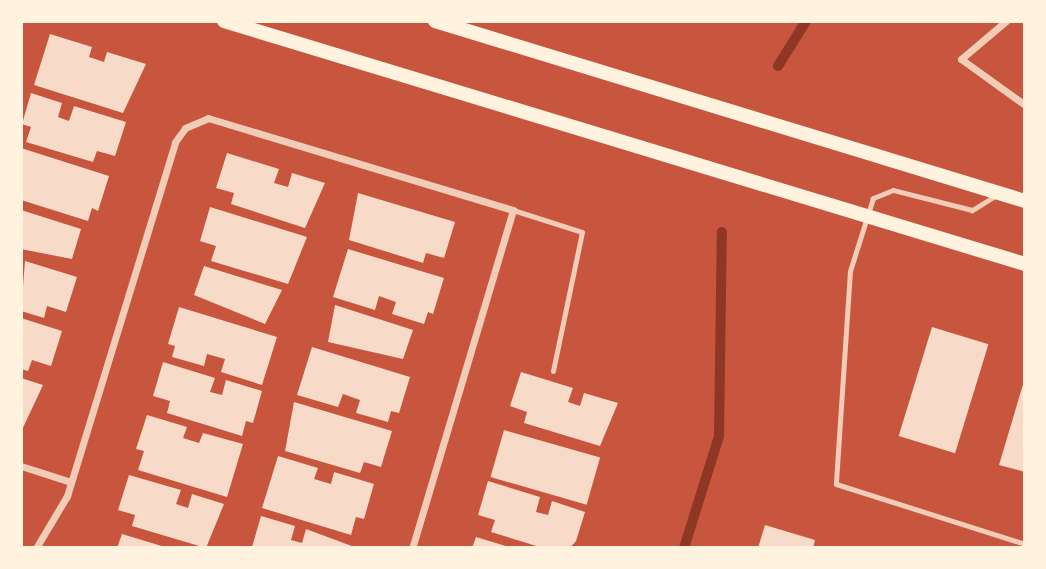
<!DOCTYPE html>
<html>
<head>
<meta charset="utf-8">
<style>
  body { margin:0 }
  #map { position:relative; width:1046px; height:569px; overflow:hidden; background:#c8553d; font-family:"Space Grotesk",sans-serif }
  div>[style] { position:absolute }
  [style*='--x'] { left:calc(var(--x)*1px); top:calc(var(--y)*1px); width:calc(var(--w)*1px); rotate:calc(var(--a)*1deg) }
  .stream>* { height:10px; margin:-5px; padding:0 5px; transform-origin:5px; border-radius:5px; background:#8f3625 }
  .building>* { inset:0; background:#f7dbc8; transform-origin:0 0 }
  .service>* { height:5px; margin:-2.5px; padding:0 2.5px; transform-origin:2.5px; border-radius:2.5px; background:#f1ccb7 }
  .minor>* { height:7px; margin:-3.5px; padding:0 3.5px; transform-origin:3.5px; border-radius:3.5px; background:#f1ccb7 }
  .secondary>* { height:14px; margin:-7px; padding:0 7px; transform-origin:7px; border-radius:7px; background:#fff3e0 }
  span { translate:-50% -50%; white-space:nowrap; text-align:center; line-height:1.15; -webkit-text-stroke:5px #fff3e0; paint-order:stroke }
  .frame { position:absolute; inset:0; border:23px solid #fff3e0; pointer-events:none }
</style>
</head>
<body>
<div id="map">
  <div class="stream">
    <i style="--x:778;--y:66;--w:53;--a:-58.1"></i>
    <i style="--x:684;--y:548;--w:117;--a:-72.6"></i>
    <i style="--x:719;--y:436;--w:204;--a:-89.2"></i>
  </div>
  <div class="building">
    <i style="clip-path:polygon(50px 34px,92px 47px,89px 57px,104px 62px,107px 52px,146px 64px,123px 113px,34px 85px)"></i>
    <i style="clip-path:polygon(31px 93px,62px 103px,58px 117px,69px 121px,74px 106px,126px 122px,115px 156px,97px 151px,93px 162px,26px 142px,31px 127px,22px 124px)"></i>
    <i style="clip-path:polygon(21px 148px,109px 176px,98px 211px,92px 208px,88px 221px,21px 200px)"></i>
    <i style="clip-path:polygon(227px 153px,279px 169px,274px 183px,288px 187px,292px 173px,325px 183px,305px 228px,231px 204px,234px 193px,216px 188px)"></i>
    <i style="clip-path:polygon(358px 193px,455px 222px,444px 258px,426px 253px,423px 263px,349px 240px)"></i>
    <i style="clip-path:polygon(210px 207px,307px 237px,288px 284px,211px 261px,216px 246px,200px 241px)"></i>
    <i style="clip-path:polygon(21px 210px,81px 229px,72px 259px,21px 249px)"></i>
    <i style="clip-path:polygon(348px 249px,444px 278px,433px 314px,428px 312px,424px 324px,392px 314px,396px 302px,379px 296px,375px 310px,333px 297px)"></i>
    <i style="clip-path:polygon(25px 261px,77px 277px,66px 312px,47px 306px,44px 318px,21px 311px)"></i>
    <i style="clip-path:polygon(204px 266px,282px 290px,265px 324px,194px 295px)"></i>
    <i style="clip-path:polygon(335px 305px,413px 330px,403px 359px,328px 342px)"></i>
    <i style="clip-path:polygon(179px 307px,277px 337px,262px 385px,221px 372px,225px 359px,207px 354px,204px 366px,172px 357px,175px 346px,168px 344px)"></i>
    <i style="clip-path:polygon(21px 318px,62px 331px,51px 366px,32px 360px,28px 371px,21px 369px)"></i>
    <i style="left:932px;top:327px;width:59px;height:114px;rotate:17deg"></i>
    <i style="clip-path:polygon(312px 347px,410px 377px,399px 413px,391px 411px,388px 422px,356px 413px,360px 400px,343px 394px,338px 407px,297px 395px)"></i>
    <i style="clip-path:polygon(163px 362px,215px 378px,210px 392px,222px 395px,226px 380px,262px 391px,253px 423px,246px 421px,242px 436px,167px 413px,170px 401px,153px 396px)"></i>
    <i style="clip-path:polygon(521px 372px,573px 388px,568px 402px,580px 406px,584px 393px,618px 403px,600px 446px,524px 423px,527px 412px,510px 406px)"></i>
    <i style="clip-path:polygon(21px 378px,43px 385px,21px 432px)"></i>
    <i style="clip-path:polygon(1024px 381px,1025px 381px,1025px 472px,999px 465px)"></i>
    <i style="clip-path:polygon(294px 402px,392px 431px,381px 467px,364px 462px,360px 473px,285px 451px)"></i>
    <i style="clip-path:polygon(147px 415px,187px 427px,183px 438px,199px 443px,203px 433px,243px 444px,227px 497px,138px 470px,144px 451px,136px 449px)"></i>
    <i style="left:504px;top:430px;width:100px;height:49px;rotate:16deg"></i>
    <i style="clip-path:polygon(278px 456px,318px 468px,314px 479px,331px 484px,334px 472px,374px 484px,364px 519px,356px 517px,351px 535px,262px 508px)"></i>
    <i style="clip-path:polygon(129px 475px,181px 490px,176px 504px,188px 508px,192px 494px,224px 504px,206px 548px,132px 526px,135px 515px,118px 510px)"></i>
    <i style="clip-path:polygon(488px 481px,540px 497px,536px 512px,548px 515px,552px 501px,585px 512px,576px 541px,570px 548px,543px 548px,491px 532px,495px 520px,478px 515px)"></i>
    <i style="clip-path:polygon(261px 516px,295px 526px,291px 540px,302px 543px,306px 529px,357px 548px,252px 547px)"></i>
    <i style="clip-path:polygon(765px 525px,815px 540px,813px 548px,758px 548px)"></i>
    <i style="clip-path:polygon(122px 534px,165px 547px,165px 548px,117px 548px)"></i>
    <i style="clip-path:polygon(476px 537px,509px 547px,509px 548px,472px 548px)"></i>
  </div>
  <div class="service">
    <i style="--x:998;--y:194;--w:31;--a:148"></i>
    <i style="--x:972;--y:210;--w:81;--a:-165.8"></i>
    <i style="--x:893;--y:190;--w:22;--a:158"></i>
    <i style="--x:873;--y:198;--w:77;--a:107.5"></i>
    <i style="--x:850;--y:271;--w:213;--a:93.8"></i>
    <i style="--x:836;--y:484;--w:198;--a:17.6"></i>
    <i style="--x:513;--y:210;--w:72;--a:17.7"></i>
    <i style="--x:582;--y:232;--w:142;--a:101.8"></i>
  </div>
  <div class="minor">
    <i style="--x:1006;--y:21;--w:59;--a:139.8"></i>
    <i style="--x:961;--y:59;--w:79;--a:35.7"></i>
    <i style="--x:21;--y:466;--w:52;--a:17.7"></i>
    <i style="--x:36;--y:548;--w:61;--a:-59.2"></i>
    <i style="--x:67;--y:496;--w:370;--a:-73"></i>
    <i style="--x:175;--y:142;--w:17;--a:-54"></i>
    <i style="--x:185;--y:128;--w:25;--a:-23"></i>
    <i style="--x:208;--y:118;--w:319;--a:16.8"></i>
    <i style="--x:513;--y:210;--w:353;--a:106.6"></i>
  </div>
  <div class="secondary">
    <i style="--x:224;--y:21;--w:837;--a:16.88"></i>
    <i style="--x:435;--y:21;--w:617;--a:16.97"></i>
  </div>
  <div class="frame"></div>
</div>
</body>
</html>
